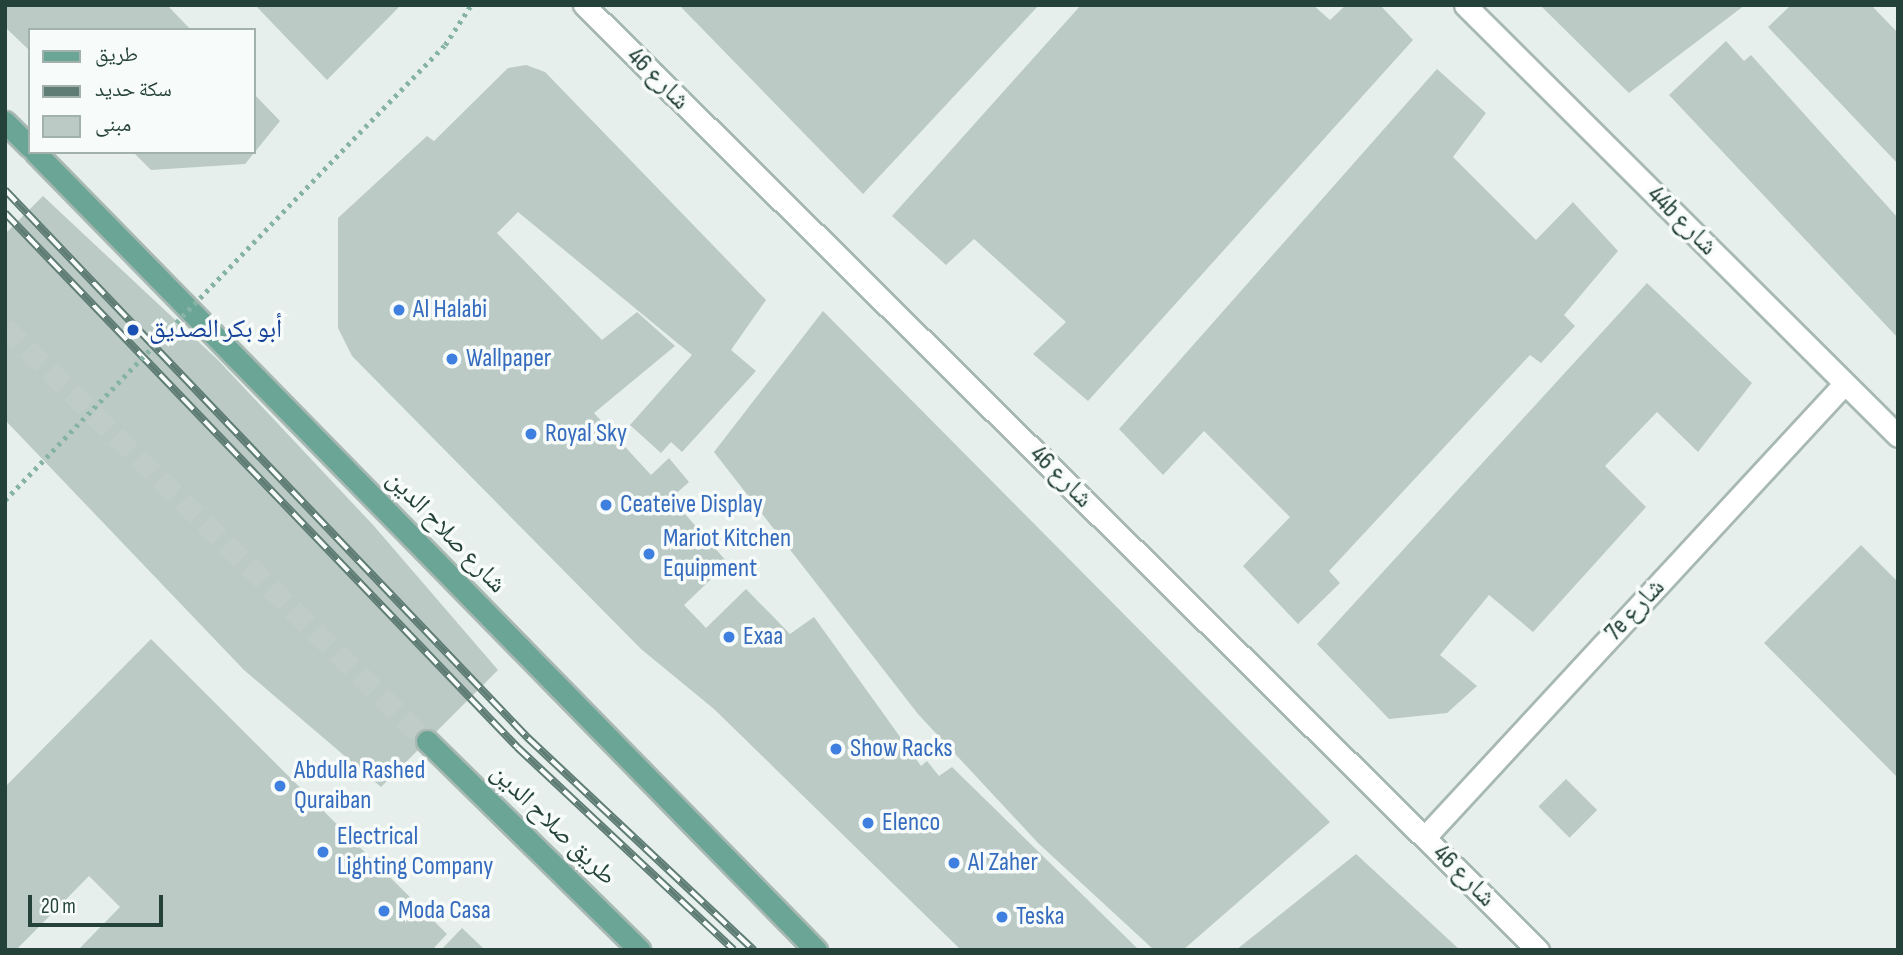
<!DOCTYPE html>
<html>
<head>
<meta charset="utf-8">
<style>
  body { margin:0 }
  #map { position:relative; width:1903px; height:955px; overflow:hidden; background:#e6efeb; font-family:"Sofia Sans Condensed","Noto Naskh Arabic",sans-serif }
  div>[style] { position:absolute }
  [style*='--x'] { left:calc(var(--x)*1px); top:calc(var(--y)*1px); width:calc(var(--w)*1px); rotate:calc(var(--a)*1deg) }
  .building>* { inset:0; background:#bbcac4; transform-origin:0 0 }
  .major-tunnel>* { height:21px; margin-top:-10.5px; transform-origin:0; background:repeating-linear-gradient(90deg,#bfccc8 0 21px,transparent 0 31px) }
  .path>* { height:4.5px; margin-top:-2.25px; transform-origin:0; background:repeating-linear-gradient(90deg,#86b3a5 0 3.5px,transparent 0 8.5px) }
  .roads { filter:drop-shadow(2px 0 #a8b8b2) drop-shadow(-2px 0 #a8b8b2) drop-shadow(0 2px #a8b8b2) drop-shadow(0 -2px #a8b8b2) }
  .minor>* { height:21px; margin:-10.5px; padding:0 10.5px; transform-origin:10.5px; border-radius:10.5px; background:#fff }
  .major>* { height:21px; margin:-10.5px; padding:0 10.5px; transform-origin:10.5px; border-radius:10.5px; background:#6aa596 }
  .rail>* { height:8px; margin-top:-4px; transform-origin:0; background:repeating-linear-gradient(90deg,#f7fbf9 0 16px,#5f7d75 0 32px); box-sizing:border-box; border-block:2px solid #5f7d75 }
  .path-bridge>* { height:4.5px; margin-top:-2.25px; transform-origin:0; background:repeating-linear-gradient(90deg,#86b3a5 0 3.5px,transparent 0 8.5px) }
  .dots>* { width:19px; height:19px; translate:-50% -50%; box-sizing:border-box; border:4px solid #f7fbf9; border-radius:50% }
  span { translate:-50% -50%; white-space:nowrap; text-align:center; line-height:1.15; -webkit-text-stroke:7px #f7fbf9; paint-order:stroke }
  .street-label { font-size:26px; color:#24423a }
  .shop-label { font-size:26px; color:#366cbe }
  .left { translate:0 -50%; text-align:left }
  .transit-label { font-size:26px; color:#164399 }
  .frame { position:absolute; inset:0; border:7px solid #24423a; pointer-events:none }
  .legend { position:absolute; left:28px; top:28px; width:228px; height:126px; box-sizing:border-box; background:#f7fbf9; border:2px solid #a3b1ad; margin:0; padding:9px 12px; list-style:none; font-size:21px; color:#24423a }
  .legend li { display:flex; align-items:center; gap:14px; height:35px }
  .legend b { width:35px; border:2px solid #a3b1ad }
  .scale { position:absolute; left:28px; top:895px; width:135px; height:32px; box-sizing:border-box; border:4px solid #24423a; border-top:0; padding-left:9px; font-size:21px; line-height:24px; white-space:nowrap; color:#24423a; -webkit-text-stroke:5px #f7fbf9; paint-order:stroke }
</style>
</head>
<body>
<div id="map">
  <div class="building">
    <i style="clip-path:polygon(5px 5px,167px 5px,191px 30px,30px 30px,30px 51px,5px 27px)"></i>
    <i style="clip-path:polygon(255px 5px,401px 5px,327px 80px)"></i>
    <i style="clip-path:polygon(679px 5px,1039px 5px,863px 194px)"></i>
    <i style="clip-path:polygon(1081px 5px,1313px 5px,1330px 20px,1346px 5px,1380px 5px,1413px 40px,1088px 401px,1033px 354px,1066px 322px,974px 239px,946px 265px,892px 216px)"></i>
    <i style="clip-path:polygon(1540px 5px,1745px 5px,1629px 93px)"></i>
    <i style="clip-path:polygon(1791px 5px,1871px 5px,1898px 33px,1898px 164px,1768px 27px)"></i>
    <i style="clip-path:polygon(1726px 41px,1744px 61px,1751px 55px,1898px 218px,1898px 338px,1669px 95px)"></i>
    <i style="clip-path:polygon(526px 65px,545px 72px,766px 300px,731px 350px,756px 371px,682px 452px,671px 442px,661px 453px,630px 425px,692px 355px,518px 212px,497px 233px,602px 340px,637px 312px,675px 346px,594px 413px,651px 475px,669px 458px,689px 482px,671px 498px,728px 563px,684px 605px,706px 628px,746px 589px,790px 634px,814px 617px,921px 766px,927px 761px,939px 776px,952px 767px,1139px 950px,961px 950px,714px 709px,641px 649px,352px 356px,338px 328px,338px 218px,427px 136px,434px 141px,508px 68px)"></i>
    <i style="clip-path:polygon(1437px 69px,1486px 113px,1453px 157px,1536px 240px,1573px 202px,1618px 251px,1564px 315px,1575px 326px,1541px 363px,1530px 355px,1329px 571px,1340px 583px,1298px 624px,1243px 566px,1290px 517px,1204px 431px,1163px 475px,1119px 429px)"></i>
    <i style="clip-path:polygon(254px 94px,280px 121px,245px 164px,151px 170px,133px 152px,254px 152px)"></i>
    <i style="clip-path:polygon(43px 196px,218px 360px,374px 526px,498px 670px,381px 787px,244px 670px,5px 420px,5px 234px)"></i>
    <i style="clip-path:polygon(1647px 283px,1752px 383px,1698px 452px,1657px 412px,1605px 466px,1646px 507px,1533px 632px,1489px 595px,1440px 655px,1477px 686px,1447px 713px,1389px 719px,1317px 644px)"></i>
    <i style="clip-path:polygon(823px 311px,1330px 822px,1183px 950px,1154px 950px,1038px 843px,918px 714px,714px 452px)"></i>
    <i style="clip-path:polygon(1861px 545px,1898px 582px,1898px 778px,1764px 643px)"></i>
    <i style="clip-path:polygon(151px 639px,447px 934px,432px 950px,78px 950px,120px 907px,89px 876px,16px 950px,5px 950px,5px 787px)"></i>
    <i style="left:1566px;top:779px;width:44px;height:39px;rotate:45deg"></i>
    <i style="clip-path:polygon(1356px 854px,1460px 950px,1236px 950px)"></i>
    <i style="clip-path:polygon(462px 928px,485px 950px,441px 950px)"></i>
  </div>
  <div class="major-tunnel">
    <i style="--x:5;--y:327;--w:591;--a:44.45"></i>
  </div>
  <div class="path">
    <i style="--x:365;--y:127;--w:115;--a:-45.7"></i>
    <i style="--x:445;--y:45;--w:48;--a:-57"></i>
  </div>
  <div class="roads">
    <div class="minor">
      <i style="--x:584;--y:5;--w:1343;--a:44.73"></i>
      <i style="--x:1465;--y:5;--w:611;--a:44.87"></i>
      <i style="--x:1425;--y:837;--w:618;--a:-47.23"></i>
    </div>
    <div class="major">
      <i style="--x:5;--y:122;--w:35;--a:45"></i>
      <i style="--x:35;--y:152;--w:1117;--a:45.62"></i>
      <i style="--x:427;--y:741;--w:298;--a:44.5"></i>
    </div>
  </div>
  <div class="rail">
    <i style="--x:5;--y:190;--w:758;--a:46.34"></i>
    <i style="--x:528;--y:738;--w:310;--a:43.2"></i>
    <i style="--x:5;--y:213;--w:740;--a:46.2"></i>
    <i style="--x:517;--y:747;--w:297;--a:43.1"></i>
  </div>
  <div class="path-bridge">
    <i style="--x:5;--y:500;--w:518;--a:-46.02"></i>
  </div>
  <div class="dots">
    <i style="left:399px;top:310px;background:#3f7fe0"></i>
    <i style="left:133px;top:330px;background:#1a4fb4"></i>
    <i style="left:452px;top:359px;background:#3f7fe0"></i>
    <i style="left:531px;top:434px;background:#3f7fe0"></i>
    <i style="left:606px;top:505px;background:#3f7fe0"></i>
    <i style="left:649px;top:554px;background:#3f7fe0"></i>
    <i style="left:729px;top:637px;background:#3f7fe0"></i>
    <i style="left:836px;top:749px;background:#3f7fe0"></i>
    <i style="left:280px;top:786px;background:#3f7fe0"></i>
    <i style="left:868px;top:823px;background:#3f7fe0"></i>
    <i style="left:323px;top:852px;background:#3f7fe0"></i>
    <i style="left:954px;top:863px;background:#3f7fe0"></i>
    <i style="left:384px;top:911px;background:#3f7fe0"></i>
    <i style="left:1002px;top:917px;background:#3f7fe0"></i>
  </div>
  <div class="street-label">
    <span style="left:658px;top:79px;rotate:45deg">شارع 46</span>
    <span style="left:1682px;top:221px;rotate:45deg">44b شارع</span>
    <span style="left:1061px;top:477px;rotate:45deg">شارع 46</span>
    <span style="left:446px;top:532px;rotate:46deg">شارع صلاح الدين</span>
    <span style="left:1635px;top:610px;rotate:-47deg">7e شارع</span>
    <span style="left:553px;top:825px;rotate:44deg">طريق صلاح الدين</span>
    <span style="left:1464px;top:876px;rotate:45deg">شارع 46</span>
  </div>
  <div class="shop-label">
    <span class="left" style="left:413px;top:310px">Al Halabi</span>
    <span class="left" style="left:466px;top:359px">Wallpaper</span>
    <span class="left" style="left:545px;top:434px">Royal Sky</span>
    <span class="left" style="left:620px;top:505px">Ceateive Display</span>
    <span class="left" style="left:663px;top:554px">Mariot Kitchen<br>Equipment</span>
    <span class="left" style="left:743px;top:637px">Exaa</span>
    <span class="left" style="left:850px;top:749px">Show Racks</span>
    <span class="left" style="left:294px;top:786px">Abdulla Rashed<br>Quraiban</span>
    <span class="left" style="left:882px;top:823px">Elenco</span>
    <span class="left" style="left:337px;top:852px">Electrical<br>Lighting Company</span>
    <span class="left" style="left:968px;top:863px">Al Zaher</span>
    <span class="left" style="left:398px;top:911px">Moda Casa</span>
    <span class="left" style="left:1016px;top:917px">Teska</span>
  </div>
  <div class="transit-label">
    <span class="left" style="left:149px;top:330px">أبو بكر الصديق</span>
  </div>
  <div class="frame"></div>
  <ul class="legend">
  <li><b style="height:9px;background:#6aa596"></b>طريق</li>
  <li><b style="height:9px;background:#5f7d75"></b>سكة حديد</li>
  <li><b style="height:19px;background:#bbcac4"></b>مبنى</li>
  </ul>
  <div class="scale">20 m</div>
</div>
</body>
</html>
